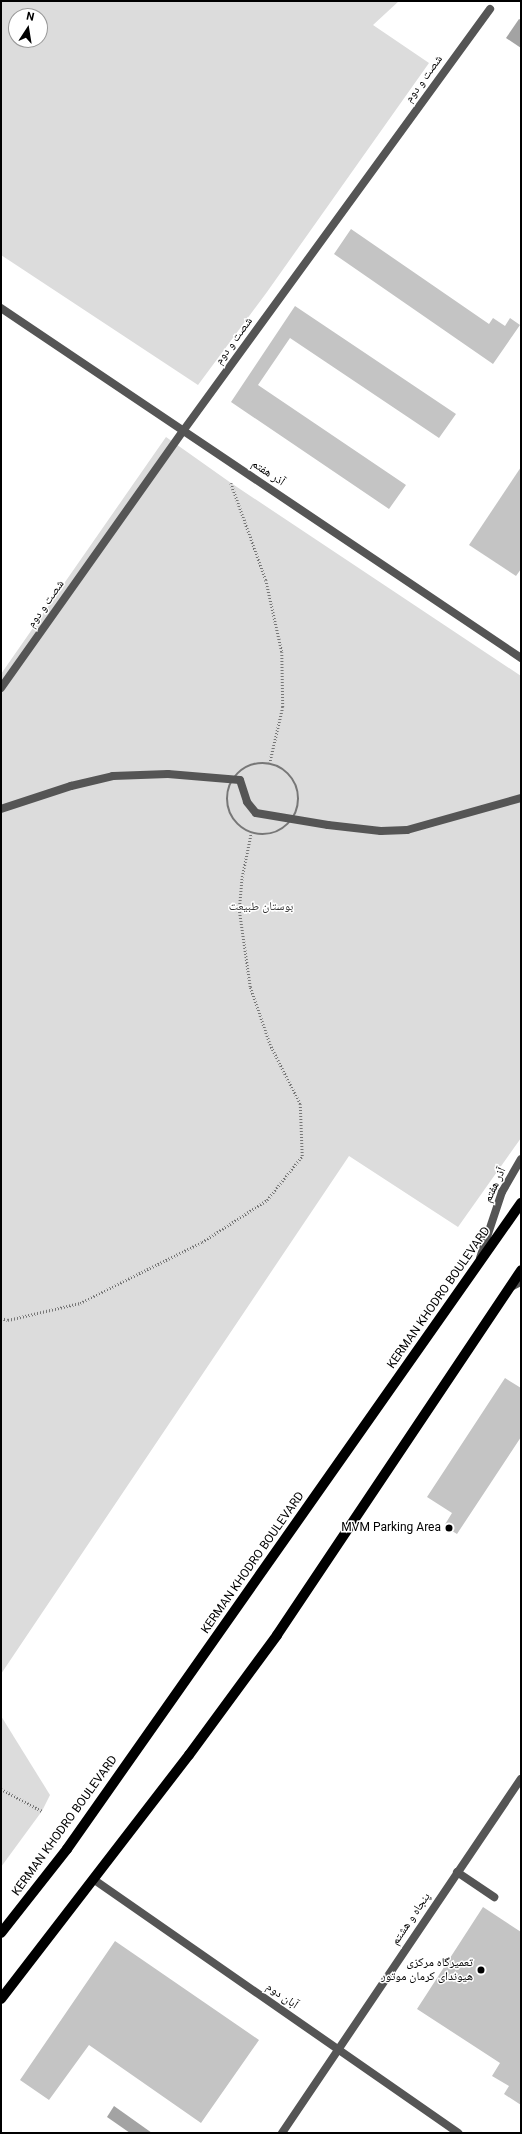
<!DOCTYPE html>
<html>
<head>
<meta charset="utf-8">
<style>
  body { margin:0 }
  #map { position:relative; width:522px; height:2134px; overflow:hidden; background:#fff; font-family:Roboto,"Noto Naskh Arabic",sans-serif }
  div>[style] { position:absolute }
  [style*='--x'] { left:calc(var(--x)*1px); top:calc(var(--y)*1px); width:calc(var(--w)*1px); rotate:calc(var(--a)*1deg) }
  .green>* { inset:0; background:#dcdcdc }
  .water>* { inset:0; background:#a3a3a3 }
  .building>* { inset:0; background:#c4c4c4 }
  .path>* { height:2.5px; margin-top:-1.25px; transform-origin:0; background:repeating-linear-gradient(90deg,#777 0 1px,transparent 0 3px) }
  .path>.ring { margin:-1.25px; padding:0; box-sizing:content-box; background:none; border:2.5px solid #777; border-radius:50% }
  .service>* { height:8px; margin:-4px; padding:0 4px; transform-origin:4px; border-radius:4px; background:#555 }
  .minor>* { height:8px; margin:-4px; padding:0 4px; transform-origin:4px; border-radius:4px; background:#555 }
  .tertiary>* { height:8px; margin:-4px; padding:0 4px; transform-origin:4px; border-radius:4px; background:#555 }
  .primary>* { height:10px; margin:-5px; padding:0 5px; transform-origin:5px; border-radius:5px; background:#000 }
  .dots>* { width:11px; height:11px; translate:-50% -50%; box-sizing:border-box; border:2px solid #fff; border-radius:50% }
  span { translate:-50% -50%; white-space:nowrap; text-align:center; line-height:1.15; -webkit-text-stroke:3px #fff; paint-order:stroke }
  .street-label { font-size:12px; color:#000 }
  .park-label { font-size:12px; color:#333 }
  .poi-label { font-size:12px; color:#000 }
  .right { translate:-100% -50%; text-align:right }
  .frame { position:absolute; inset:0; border:2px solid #000; pointer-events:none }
  .north { position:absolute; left:8px; top:8px; width:40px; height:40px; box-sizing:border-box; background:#fff; border:1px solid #999; border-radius:50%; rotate:12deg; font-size:11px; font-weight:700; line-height:16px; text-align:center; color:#000 }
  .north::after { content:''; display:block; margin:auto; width:14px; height:18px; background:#000; clip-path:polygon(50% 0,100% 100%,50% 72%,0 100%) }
</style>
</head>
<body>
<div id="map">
  <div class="green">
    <i style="clip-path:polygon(evenodd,1px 1px,399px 1px,373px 25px,429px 63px,267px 292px,198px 385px,1px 255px,1px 1px,16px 16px,40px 16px,40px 40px,16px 40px,16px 16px)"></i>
    <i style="clip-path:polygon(166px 437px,231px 483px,521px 676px,521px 1138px,458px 1227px,349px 1156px,1px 1674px,1px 674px)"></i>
    <i style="clip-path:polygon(1px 1716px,50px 1795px,42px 1811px,1px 1867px)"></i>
  </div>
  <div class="water">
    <i style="clip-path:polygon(519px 19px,521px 20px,521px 48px,506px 38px)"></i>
    <i style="clip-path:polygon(114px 2106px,152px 2133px,130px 2133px,107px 2117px)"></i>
  </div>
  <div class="building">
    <i style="clip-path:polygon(351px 229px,489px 324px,493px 318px,505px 326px,510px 318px,520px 325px,493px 364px,334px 254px)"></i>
    <i style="clip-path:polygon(295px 306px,456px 414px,439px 438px,290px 338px,258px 385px,406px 485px,389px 509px,231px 402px)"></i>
    <i style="clip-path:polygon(521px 467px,521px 569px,516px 576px,469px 545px)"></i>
    <i style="clip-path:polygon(505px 1378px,521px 1388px,521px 1437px,457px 1534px,444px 1526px,452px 1513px,427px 1497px)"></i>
    <i style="clip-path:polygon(483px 1907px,521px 1932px,521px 2105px,504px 2094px,509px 2086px,492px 2076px,500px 2063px,417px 2009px)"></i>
    <i style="clip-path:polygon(115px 1941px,259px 2040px,201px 2123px,89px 2045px,49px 2100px,20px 2080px)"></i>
  </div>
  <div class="path">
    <i style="--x:231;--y:483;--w:103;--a:70.2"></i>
    <i style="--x:266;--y:580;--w:74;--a:77.5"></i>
    <i style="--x:282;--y:652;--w:55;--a:89"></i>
    <i style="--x:283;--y:707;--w:57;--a:103.1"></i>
    <i class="ring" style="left:227px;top:763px;width:69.5px;height:69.5px"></i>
    <i style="--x:1;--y:1318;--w:7;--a:16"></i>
    <i style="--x:8;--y:1320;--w:74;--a:-13.3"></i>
    <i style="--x:80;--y:1303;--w:136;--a:-26.6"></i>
    <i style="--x:202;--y:1242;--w:77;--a:-32.9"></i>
    <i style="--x:267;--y:1200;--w:56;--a:-51.5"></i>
    <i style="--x:302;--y:1156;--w:52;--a:-92.2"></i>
    <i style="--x:300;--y:1104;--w:66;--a:-117"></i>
    <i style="--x:270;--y:1045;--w:61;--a:-109"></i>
    <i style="--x:250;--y:987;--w:78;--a:-98.1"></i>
    <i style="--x:239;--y:910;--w:33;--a:-85"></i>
    <i style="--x:242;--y:877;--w:45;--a:-78.4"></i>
    <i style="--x:1;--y:1789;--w:47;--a:28.2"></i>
  </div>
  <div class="service">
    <i style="--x:1;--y:308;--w:627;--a:33.94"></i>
    <i style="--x:1;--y:809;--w:74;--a:-18.2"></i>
    <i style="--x:71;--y:786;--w:43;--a:-13.4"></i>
    <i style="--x:113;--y:776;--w:55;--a:-2.1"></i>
    <i style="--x:168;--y:774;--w:72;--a:4.8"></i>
    <i style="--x:240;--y:780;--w:23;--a:72"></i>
    <i style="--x:247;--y:802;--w:14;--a:51"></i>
    <i style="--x:256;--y:813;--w:73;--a:9.5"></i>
    <i style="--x:328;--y:825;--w:53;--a:6.5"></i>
    <i style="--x:381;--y:831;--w:26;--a:-2"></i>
    <i style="--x:407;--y:830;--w:118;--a:-15.7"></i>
    <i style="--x:480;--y:1258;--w:70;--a:-71.6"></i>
    <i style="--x:502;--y:1192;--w:38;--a:-60"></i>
    <i style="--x:457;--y:1872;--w:45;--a:34"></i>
  </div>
  <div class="minor">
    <i style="--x:1;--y:688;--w:315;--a:-54.7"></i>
    <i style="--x:183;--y:431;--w:522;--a:-53.96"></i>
  </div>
  <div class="tertiary">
    <i style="--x:509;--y:1288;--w:13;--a:-27"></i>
    <i style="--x:93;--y:1879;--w:445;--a:34.8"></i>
    <i style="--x:282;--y:2133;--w:427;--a:-56"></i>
  </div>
  <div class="primary">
    <i style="--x:1;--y:1933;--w:107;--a:-51.8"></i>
    <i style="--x:67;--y:1849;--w:790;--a:-54.9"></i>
    <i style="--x:1;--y:1999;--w:308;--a:-52.4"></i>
    <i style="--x:189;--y:1755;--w:149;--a:-53.7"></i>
    <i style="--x:277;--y:1635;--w:439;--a:-56.2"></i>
  </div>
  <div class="dots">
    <i style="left:449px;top:1528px;background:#000"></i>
    <i style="left:481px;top:1970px;background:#000"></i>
  </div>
  <div class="street-label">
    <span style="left:424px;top:79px;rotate:-54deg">شصت و دوم</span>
    <span style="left:234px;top:341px;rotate:-54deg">شصت و دوم</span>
    <span style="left:268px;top:473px;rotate:34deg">آذر هفتم</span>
    <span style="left:46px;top:604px;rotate:-55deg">شصت و دوم</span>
    <span style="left:495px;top:1185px;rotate:-65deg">آذر هفتم</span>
    <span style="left:439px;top:1298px;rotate:-55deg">KERMAN KHODRO BOULEVARD</span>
    <span style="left:253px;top:1563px;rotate:-55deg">KERMAN KHODRO BOULEVARD</span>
    <span style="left:65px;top:1826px;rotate:-54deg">KERMAN KHODRO BOULEVARD</span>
    <span style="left:411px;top:1919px;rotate:-56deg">پنجاه و هشتم</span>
    <span style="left:282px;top:1996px;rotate:35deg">آبان دوم</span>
  </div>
  <div class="park-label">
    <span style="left:261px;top:907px">بوستان طبیعت</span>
  </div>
  <div class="poi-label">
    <span class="right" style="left:441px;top:1528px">MVM Parking Area</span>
    <span class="right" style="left:473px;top:1970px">تعمیرگاه مرکزی<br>هیوندای کرمان موتور</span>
  </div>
  <div class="frame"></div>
  <div class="north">N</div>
</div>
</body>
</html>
